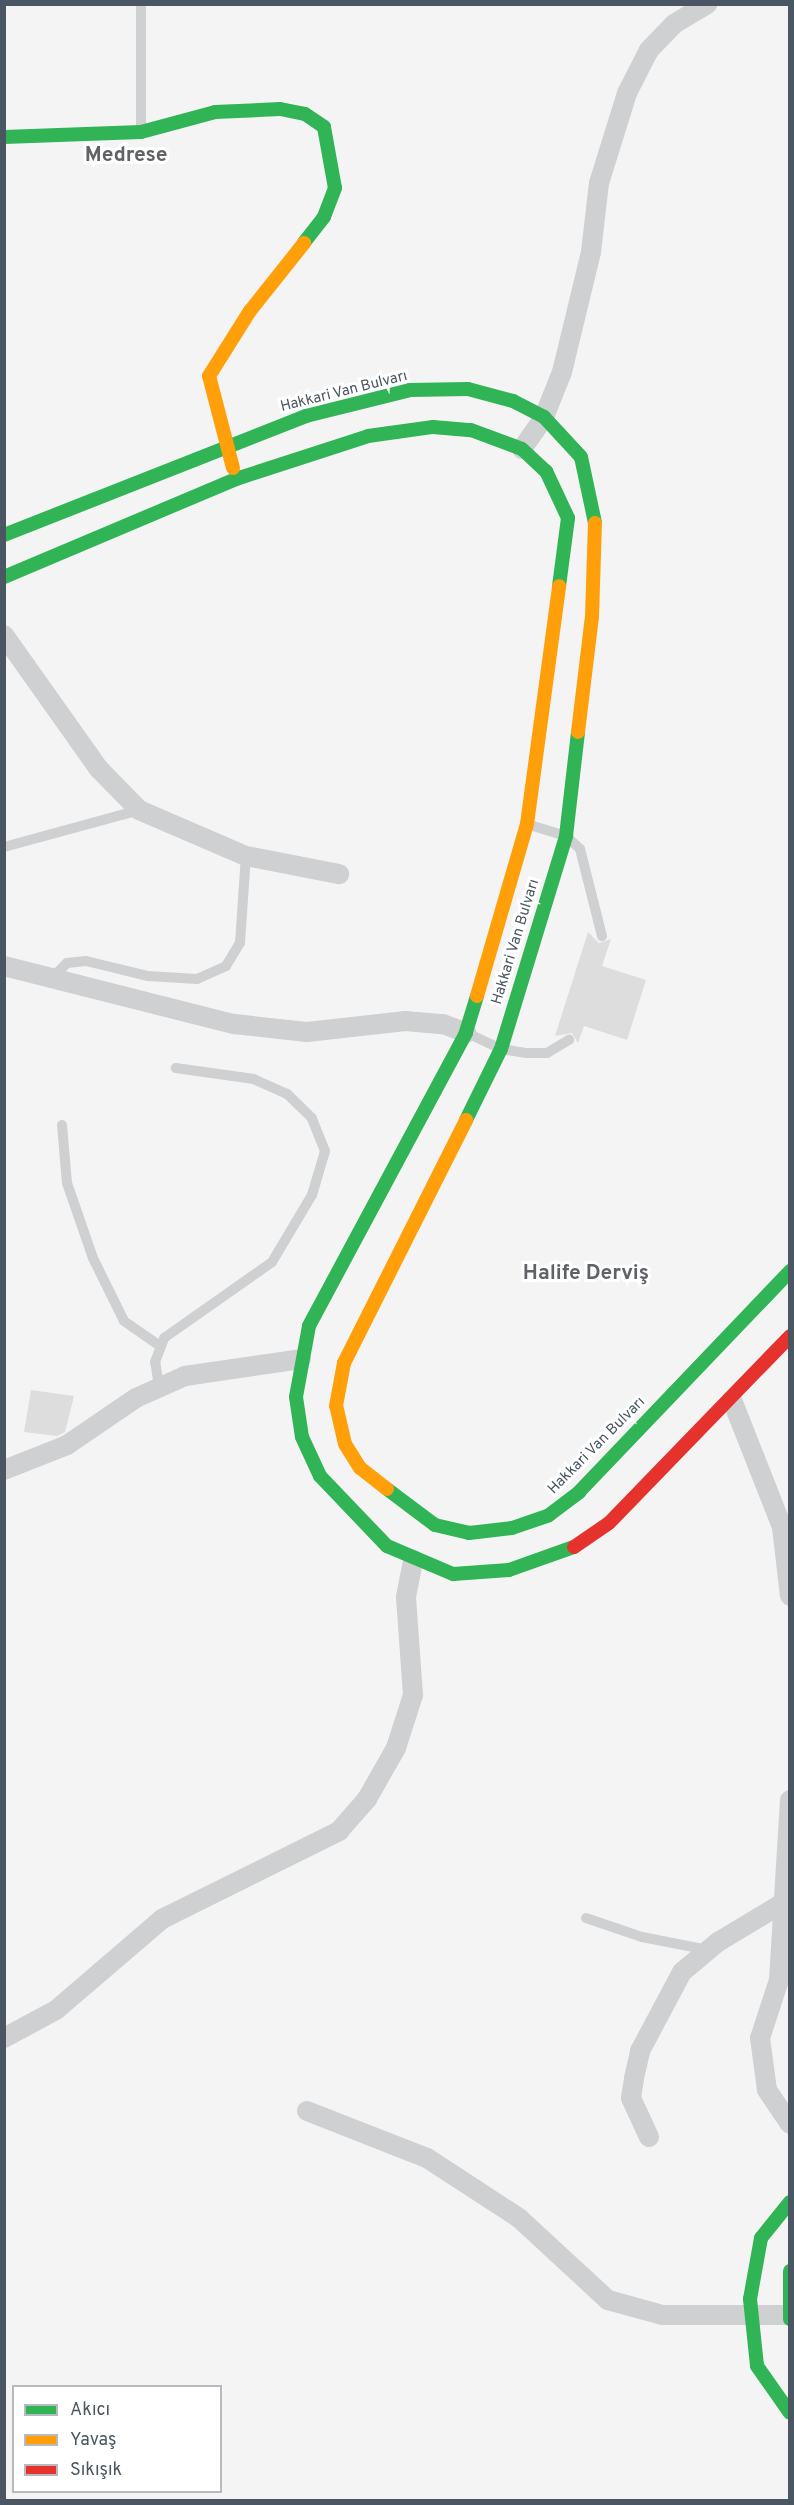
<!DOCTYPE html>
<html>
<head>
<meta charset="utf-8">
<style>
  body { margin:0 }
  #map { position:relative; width:794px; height:2505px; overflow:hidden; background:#f4f4f4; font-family:Overpass,sans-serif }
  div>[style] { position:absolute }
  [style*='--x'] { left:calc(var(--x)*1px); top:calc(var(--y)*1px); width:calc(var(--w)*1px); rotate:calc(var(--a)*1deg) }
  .building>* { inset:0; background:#ddddde }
  .lane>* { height:10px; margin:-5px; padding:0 5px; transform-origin:5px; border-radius:5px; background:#ced0d2 }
  .street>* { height:20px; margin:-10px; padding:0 10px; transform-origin:10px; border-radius:10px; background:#ced0d2 }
  .fast>* { height:14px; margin:-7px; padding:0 7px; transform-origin:7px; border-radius:7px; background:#30b455 }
  .slow>* { height:14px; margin:-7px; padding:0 7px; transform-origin:7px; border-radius:7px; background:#ff9f0a }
  .jam>* { height:14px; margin:-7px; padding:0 7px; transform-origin:7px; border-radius:7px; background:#e5322d }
  span { translate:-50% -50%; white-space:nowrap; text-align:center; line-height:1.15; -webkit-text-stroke:6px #fff; paint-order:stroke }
  .street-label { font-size:15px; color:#4a5661 }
  .district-label { font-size:21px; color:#5f6368; font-weight:700 }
  .frame { position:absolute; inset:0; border:6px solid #4a5661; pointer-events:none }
  .legend { position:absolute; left:12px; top:2385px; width:210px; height:108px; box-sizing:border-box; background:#fff; border:2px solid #b7bbc0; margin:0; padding:8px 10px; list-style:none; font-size:18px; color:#4a5661 }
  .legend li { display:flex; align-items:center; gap:12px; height:30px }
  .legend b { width:30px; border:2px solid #b7bbc0 }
</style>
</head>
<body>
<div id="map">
  <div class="building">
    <i style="clip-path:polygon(588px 932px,599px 943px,611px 939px,602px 966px,646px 980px,627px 1040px,584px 1026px,578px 1043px,572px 1033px,555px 1036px)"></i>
    <i style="clip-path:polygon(31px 1390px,74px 1396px,65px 1432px,57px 1436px,24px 1432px)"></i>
  </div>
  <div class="lane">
    <i style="--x:141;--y:4;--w:125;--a:90"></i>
    <i style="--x:530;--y:825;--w:38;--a:17"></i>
    <i style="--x:566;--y:836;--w:19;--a:43"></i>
    <i style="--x:580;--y:849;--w:90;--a:75.8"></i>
    <i style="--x:4;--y:847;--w:140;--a:-15.3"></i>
    <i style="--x:52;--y:978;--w:21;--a:-45"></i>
    <i style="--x:67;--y:963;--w:19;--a:-6"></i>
    <i style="--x:86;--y:961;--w:64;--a:13.6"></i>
    <i style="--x:148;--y:976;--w:49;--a:3.5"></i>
    <i style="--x:197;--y:979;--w:32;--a:-24"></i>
    <i style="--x:226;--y:966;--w:27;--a:-59"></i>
    <i style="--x:240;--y:943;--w:87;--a:-86.1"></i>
    <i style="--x:469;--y:1034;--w:35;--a:25"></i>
    <i style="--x:501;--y:1049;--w:26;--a:9"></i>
    <i style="--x:527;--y:1053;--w:20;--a:0"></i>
    <i style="--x:547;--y:1053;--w:26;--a:-31"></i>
    <i style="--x:62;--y:1125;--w:58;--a:85.1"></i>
    <i style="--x:67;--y:1183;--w:79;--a:70.9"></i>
    <i style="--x:93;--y:1258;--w:70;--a:63.8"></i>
    <i style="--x:124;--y:1321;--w:44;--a:34.8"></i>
    <i style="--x:159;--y:1386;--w:24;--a:-99"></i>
    <i style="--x:155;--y:1362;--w:26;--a:-69"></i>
    <i style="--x:164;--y:1338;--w:132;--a:-35.1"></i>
    <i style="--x:272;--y:1262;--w:78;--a:-59.2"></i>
    <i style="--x:312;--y:1195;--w:46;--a:-73.5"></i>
    <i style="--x:325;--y:1151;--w:35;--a:-112"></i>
    <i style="--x:312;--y:1118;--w:35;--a:-136"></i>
    <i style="--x:287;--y:1094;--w:36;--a:-156"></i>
    <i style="--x:254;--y:1079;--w:79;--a:-172"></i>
    <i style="--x:586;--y:1918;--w:59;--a:18.7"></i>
    <i style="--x:642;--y:1937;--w:67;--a:11.1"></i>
  </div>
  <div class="street">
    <i style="--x:522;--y:449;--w:39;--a:-55"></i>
    <i style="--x:544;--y:417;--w:48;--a:-68.2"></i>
    <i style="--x:562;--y:372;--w:123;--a:-76.4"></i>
    <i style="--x:591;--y:252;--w:69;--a:-83.4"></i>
    <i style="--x:599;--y:183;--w:94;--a:-72.7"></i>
    <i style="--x:627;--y:93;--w:48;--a:-62.9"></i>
    <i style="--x:649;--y:50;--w:36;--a:-46"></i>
    <i style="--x:674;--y:24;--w:39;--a:-31"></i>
    <i style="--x:4;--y:635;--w:164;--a:54.7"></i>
    <i style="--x:99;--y:769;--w:57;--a:45.7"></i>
    <i style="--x:139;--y:810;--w:116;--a:23.3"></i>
    <i style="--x:246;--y:856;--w:95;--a:11"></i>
    <i style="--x:4;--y:966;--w:237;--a:14.2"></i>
    <i style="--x:234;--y:1024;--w:73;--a:6.3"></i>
    <i style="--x:307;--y:1032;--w:99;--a:-6.4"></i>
    <i style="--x:405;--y:1021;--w:38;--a:5"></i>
    <i style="--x:443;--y:1024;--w:25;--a:21"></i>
    <i style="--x:732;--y:1400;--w:136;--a:68.5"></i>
    <i style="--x:782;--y:1527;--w:69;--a:83.4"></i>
    <i style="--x:4;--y:1470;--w:68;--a:-21.6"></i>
    <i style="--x:67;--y:1445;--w:83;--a:-34.3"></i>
    <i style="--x:136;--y:1398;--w:54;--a:-24.2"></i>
    <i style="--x:185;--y:1376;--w:117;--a:-8.3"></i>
    <i style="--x:790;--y:1800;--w:180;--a:93.5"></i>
    <i style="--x:779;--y:1980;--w:61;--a:108.1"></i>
    <i style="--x:760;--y:2038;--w:52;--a:82.3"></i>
    <i style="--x:767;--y:2090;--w:41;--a:55.9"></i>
    <i style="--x:4;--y:2038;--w:59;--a:-28.3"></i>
    <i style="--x:56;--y:2010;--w:140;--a:-40.6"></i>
    <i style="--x:162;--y:1919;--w:198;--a:-26.4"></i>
    <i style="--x:339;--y:1831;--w:43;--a:-48.8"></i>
    <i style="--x:367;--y:1799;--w:59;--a:-60.4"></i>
    <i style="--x:396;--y:1748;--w:56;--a:-72.2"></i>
    <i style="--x:413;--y:1695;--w:98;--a:-94.1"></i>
    <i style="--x:406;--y:1597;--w:38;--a:-79"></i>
    <i style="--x:307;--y:2111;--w:129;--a:21.4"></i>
    <i style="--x:427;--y:2158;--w:110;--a:33.1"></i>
    <i style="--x:519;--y:2218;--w:121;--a:42.7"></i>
    <i style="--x:608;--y:2300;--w:56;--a:15.5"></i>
    <i style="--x:662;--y:2315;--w:127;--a:0"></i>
    <i style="--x:649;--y:2137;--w:43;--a:-114.8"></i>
    <i style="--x:631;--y:2098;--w:20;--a:-81"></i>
    <i style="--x:634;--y:2078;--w:28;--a:-77"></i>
    <i style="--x:640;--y:2051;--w:89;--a:-62"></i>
    <i style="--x:682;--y:1972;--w:47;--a:-39.8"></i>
    <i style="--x:718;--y:1942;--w:76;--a:-31"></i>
  </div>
  <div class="fast">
    <i style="--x:4;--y:137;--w:137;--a:-2.1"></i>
    <i style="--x:141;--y:132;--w:77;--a:-15.1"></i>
    <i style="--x:215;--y:112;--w:65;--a:-2.6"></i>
    <i style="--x:280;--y:109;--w:25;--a:11"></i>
    <i style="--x:305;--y:114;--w:23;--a:34"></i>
    <i style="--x:324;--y:127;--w:62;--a:79.8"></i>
    <i style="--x:335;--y:188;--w:31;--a:111"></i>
    <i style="--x:324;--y:217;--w:33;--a:128"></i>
    <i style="--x:4;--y:535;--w:325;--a:-21.5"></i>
    <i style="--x:306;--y:416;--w:107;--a:-14"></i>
    <i style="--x:410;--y:390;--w:58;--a:-1"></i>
    <i style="--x:468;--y:389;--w:47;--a:14.9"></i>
    <i style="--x:513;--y:401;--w:35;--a:27"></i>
    <i style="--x:544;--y:417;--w:54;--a:47.2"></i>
    <i style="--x:581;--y:457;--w:67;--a:78"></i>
    <i style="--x:4;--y:577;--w:252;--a:-22.9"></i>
    <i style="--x:236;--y:479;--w:139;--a:-18"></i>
    <i style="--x:368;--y:436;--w:66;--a:-7.9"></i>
    <i style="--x:433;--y:427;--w:38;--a:5"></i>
    <i style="--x:471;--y:430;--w:54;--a:20.4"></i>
    <i style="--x:522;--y:449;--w:33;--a:43"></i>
    <i style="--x:546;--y:471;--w:52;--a:64.9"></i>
    <i style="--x:568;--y:518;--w:69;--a:97.5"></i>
    <i style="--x:477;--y:996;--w:39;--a:107"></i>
    <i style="--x:466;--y:1033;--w:332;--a:118.2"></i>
    <i style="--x:309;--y:1326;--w:72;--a:100.4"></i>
    <i style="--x:296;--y:1397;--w:40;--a:81.5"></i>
    <i style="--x:302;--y:1437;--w:43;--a:65.2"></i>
    <i style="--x:320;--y:1476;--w:97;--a:46.3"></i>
    <i style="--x:387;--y:1546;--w:72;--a:23"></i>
    <i style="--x:453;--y:1574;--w:56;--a:-4.1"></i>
    <i style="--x:509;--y:1570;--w:69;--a:-19.5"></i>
    <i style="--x:466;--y:1120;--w:79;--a:-63.8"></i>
    <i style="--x:501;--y:1049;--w:223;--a:-73"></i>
    <i style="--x:566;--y:836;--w:105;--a:-83.4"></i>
    <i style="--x:387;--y:1489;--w:60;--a:36.9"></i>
    <i style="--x:435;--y:1525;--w:35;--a:13"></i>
    <i style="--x:469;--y:1533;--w:43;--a:-6.6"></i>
    <i style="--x:512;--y:1528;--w:39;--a:-19"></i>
    <i style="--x:549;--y:1515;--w:38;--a:-37"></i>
    <i style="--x:579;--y:1492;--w:306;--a:-46.3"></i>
    <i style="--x:790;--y:2202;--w:46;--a:128.9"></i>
    <i style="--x:761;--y:2238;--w:62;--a:100.2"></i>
    <i style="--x:750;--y:2299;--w:67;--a:84"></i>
    <i style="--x:757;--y:2366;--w:57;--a:54.9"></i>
    <i style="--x:790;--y:2271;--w:48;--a:90"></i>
  </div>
  <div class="slow">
    <i style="--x:233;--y:468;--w:95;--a:-104.6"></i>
    <i style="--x:209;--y:376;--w:77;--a:-57.8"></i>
    <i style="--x:250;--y:311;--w:87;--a:-51.5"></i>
    <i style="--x:578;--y:732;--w:116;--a:-83.1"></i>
    <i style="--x:592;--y:617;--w:94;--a:-88.2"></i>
    <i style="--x:477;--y:996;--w:179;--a:-73.8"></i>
    <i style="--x:527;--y:824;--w:240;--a:-82.3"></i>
    <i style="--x:387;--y:1489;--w:34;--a:-142"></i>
    <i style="--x:360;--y:1468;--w:28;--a:-122"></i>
    <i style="--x:345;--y:1444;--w:39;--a:-103"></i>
    <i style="--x:336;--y:1406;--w:44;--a:-79.5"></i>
    <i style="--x:344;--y:1363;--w:272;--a:-63.3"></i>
  </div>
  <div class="jam">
    <i style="--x:574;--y:1547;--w:42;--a:-34.4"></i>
    <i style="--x:609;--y:1523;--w:260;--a:-45.9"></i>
  </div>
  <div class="street-label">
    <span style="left:344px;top:392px;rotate:-14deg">Hakkari Van Bulvarı</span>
    <span style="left:516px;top:942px;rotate:-73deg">Hakkari Van Bulvarı</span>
    <span style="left:597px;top:1446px;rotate:-45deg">Hakkari Van Bulvarı</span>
  </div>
  <div class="district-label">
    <span style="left:126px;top:156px">Medrese</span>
    <span style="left:586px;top:1274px">Halife Derviş</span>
  </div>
  <div class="frame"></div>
  <ul class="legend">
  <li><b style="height:8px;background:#30b455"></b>Akıcı</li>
  <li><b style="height:8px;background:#ff9f0a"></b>Yavaş</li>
  <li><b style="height:8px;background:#e5322d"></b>Sıkışık</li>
  </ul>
</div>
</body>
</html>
